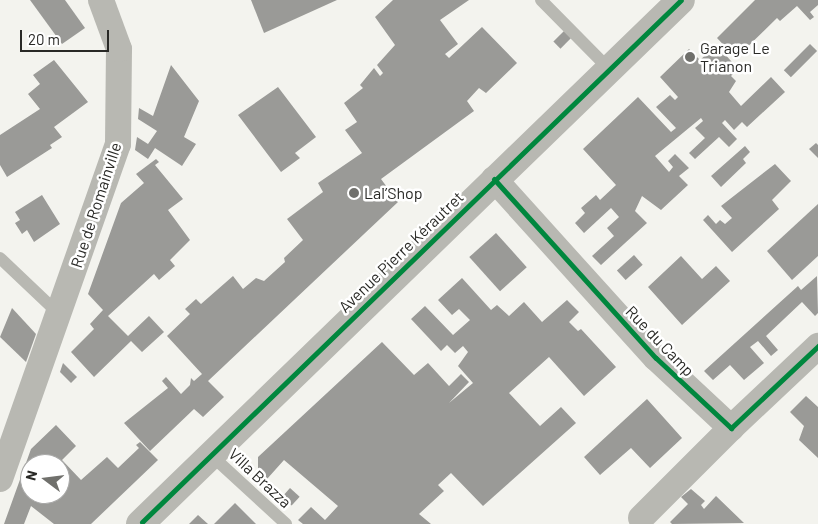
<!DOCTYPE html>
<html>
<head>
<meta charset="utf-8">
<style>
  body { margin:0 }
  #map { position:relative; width:818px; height:524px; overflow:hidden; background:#f3f3ee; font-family:Barlow,sans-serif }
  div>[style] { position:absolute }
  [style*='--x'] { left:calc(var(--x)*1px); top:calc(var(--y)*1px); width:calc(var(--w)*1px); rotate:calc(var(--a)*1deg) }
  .building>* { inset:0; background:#9a9a97; transform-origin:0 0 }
  .service>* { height:12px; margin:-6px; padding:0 6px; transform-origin:6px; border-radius:6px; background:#b8b8b2 }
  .minor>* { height:26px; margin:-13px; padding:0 13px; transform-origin:13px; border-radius:13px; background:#b8b8b2 }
  .secondary>* { height:28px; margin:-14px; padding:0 14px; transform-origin:14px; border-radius:14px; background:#b8b8b2 }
  .cycleway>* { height:5px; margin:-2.5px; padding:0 2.5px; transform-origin:2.5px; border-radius:2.5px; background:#00873e }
  .dots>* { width:14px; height:14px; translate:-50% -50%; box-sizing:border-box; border:2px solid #fff; border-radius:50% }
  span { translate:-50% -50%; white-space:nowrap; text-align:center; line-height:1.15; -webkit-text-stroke:5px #fff; paint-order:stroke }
  .poi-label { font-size:16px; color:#292926 }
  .left { translate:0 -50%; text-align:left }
  .street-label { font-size:16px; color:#292926 }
  .north { position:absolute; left:20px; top:454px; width:50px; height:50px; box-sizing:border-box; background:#fff; border:1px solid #a9a9a8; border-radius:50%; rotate:285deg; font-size:14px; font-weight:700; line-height:20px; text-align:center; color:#292926 }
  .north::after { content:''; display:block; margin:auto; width:18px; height:22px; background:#70706c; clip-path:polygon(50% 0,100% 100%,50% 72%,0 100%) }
  .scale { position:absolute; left:20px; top:30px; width:89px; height:22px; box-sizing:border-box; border:2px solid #292926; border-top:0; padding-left:6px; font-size:15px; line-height:18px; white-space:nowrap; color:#292926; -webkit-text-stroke:4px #fff; paint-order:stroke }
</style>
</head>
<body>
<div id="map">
  <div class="building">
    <i style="clip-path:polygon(30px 0,65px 0,85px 28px,62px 44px)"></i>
    <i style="clip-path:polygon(251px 0,337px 0,264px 33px)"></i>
    <i style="clip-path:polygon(393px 0,469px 0,440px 20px,458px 44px,445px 54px,449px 58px,482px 27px,517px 63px,486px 93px,479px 88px,467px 101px,474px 111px,381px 179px,398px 202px,208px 381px,224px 397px,203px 417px,194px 409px,150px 451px,124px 423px,168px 388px,162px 381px,166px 377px,181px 394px,190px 385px,191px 378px,194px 381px,202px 374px,167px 336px,190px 314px,185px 309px,196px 299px,201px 304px,233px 276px,243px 289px,256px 278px,264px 281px,285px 262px,284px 258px,303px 240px,287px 219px,323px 192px,318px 183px,362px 153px,345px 130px,357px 122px,344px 103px,363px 88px,360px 85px,374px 68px,380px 76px,383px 73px,377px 65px,395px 45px,375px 17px)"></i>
    <i style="clip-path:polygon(755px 0,818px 0,818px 5px,810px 12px,814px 17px,810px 20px,797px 6px,780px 21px,777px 18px,736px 58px,717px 38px)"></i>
    <i style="left:564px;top:31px;width:10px;height:15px;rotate:45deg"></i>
    <i style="left:810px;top:44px;width:10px;height:37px;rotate:45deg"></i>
    <i style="clip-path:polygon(717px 45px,738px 69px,731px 76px,736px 81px,729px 92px,741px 106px,771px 77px,785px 92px,747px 127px,742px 122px,734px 130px,725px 120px,722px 123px,737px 139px,729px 147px,719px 137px,695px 159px,689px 153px,705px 138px,695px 128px,703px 121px,701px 118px,655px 156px,669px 172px,673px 167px,668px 161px,675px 154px,689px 168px,679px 176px,688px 185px,661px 210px,642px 196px,635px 211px,647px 223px,601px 265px,592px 256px,614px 236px,607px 228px,619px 217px,611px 208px,584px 233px,575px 223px,585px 213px,581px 208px,596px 195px,600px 200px,616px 185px,583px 149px,638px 97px,671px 132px,676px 128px,656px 107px,670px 95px,675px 100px,678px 97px,660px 77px,689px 49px,700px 60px)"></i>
    <i style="clip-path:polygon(54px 60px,88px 102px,54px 127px,62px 137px,50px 145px,52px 148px,7px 177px,0 165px,0 135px,40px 109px,28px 94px,40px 84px,33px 75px)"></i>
    <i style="clip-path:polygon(171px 65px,199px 101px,184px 137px,196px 144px,182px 166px,155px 148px,148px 159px,135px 150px,137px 137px,148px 144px,157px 131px,138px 119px,139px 108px,153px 116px)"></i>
    <i style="clip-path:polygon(278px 87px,316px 137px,295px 153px,300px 158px,281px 172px,238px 115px)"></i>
    <i style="clip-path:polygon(816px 143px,818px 145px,818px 158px,809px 149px)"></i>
    <i style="clip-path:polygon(745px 146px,750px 152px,743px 159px,746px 163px,721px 187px,711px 176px)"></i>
    <i style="clip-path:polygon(156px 159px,159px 162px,155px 165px,183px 199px,168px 210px,190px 240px,170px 260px,175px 266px,159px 280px,154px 274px,108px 316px,128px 336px,149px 316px,164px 332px,142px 352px,131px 341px,94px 377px,71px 352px,94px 329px,90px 324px,103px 310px,88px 294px,121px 203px,144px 183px,136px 174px)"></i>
    <i style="clip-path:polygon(775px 164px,791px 181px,772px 200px,779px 209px,732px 252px,703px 220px,708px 215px,716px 224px,720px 220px,725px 224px,732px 218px,721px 206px)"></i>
    <i style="clip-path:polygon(42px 195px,60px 224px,34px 242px,27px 230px,22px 234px,15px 223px,20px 220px,15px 212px)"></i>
    <i style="clip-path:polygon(818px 204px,818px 256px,792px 280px,767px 251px)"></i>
    <i style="left:496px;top:233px;width:46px;height:36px;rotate:48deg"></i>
    <i style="left:634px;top:255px;width:13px;height:23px;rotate:48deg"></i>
    <i style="clip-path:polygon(681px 256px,702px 279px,716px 266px,730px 281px,682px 325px,648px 287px)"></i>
    <i style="clip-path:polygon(817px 276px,818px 313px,815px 316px,802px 302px,766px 336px,778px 350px,771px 356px,758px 341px,750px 347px,764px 363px,744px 380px,730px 365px,713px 380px,704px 371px,798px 286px,801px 290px)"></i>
    <i style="clip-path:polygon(462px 278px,491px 310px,497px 305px,509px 316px,524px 302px,542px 322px,567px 300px,579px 312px,569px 322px,578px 331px,581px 329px,616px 367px,584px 396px,549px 357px,509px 393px,540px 426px,561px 407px,576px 423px,483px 506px,451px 473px,438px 485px,444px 491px,419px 514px,431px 524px,303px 524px,298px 520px,311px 507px,325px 520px,338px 506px,284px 460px,267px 479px,258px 471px,258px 457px,382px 342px,414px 375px,428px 363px,449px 386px,461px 374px,469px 382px,449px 403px,473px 383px,458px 366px,468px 352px,463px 346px,455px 353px,447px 345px,441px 351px,411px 319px,425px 306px,453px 335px,470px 320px,459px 309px,452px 315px,438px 300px)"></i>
    <i style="clip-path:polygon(12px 308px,36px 334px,26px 362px,0 337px)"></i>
    <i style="clip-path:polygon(63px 363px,77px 377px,71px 383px,60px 372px)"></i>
    <i style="clip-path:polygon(806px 396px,818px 407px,818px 458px,799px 440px,804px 426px,790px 412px)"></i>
    <i style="clip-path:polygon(647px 399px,682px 438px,650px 468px,631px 448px,600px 475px,584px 457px)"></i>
    <i style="clip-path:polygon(evenodd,56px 425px,76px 446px,62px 460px,81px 480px,107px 457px,118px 468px,139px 448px,136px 445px,140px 442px,158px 460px,91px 524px,54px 524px,31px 506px,24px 524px,4px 524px,31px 449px,56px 425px,30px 464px,60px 464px,60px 494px,30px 494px,30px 464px)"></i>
    <i style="left:290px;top:488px;width:13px;height:12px;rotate:42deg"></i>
    <i style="clip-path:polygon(691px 489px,705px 501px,701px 505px,704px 509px,716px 496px,744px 523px,672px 524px,670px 522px,688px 504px,681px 497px)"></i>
    <i style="clip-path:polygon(235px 503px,256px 524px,214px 524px)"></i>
    <i style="clip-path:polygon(198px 515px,208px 524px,189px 524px)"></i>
  </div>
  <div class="service">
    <i style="--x:541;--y:0;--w:97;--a:45.4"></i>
    <i style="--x:0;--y:258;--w:81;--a:43.5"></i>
    <i style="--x:211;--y:455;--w:102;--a:42.6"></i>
  </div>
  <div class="minor">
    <i style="--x:494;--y:179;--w:241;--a:47.9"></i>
    <i style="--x:656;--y:358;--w:103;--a:43"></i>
    <i style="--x:731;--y:428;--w:120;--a:-43.3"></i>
    <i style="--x:0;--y:479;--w:355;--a:-70.6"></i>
    <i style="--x:118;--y:144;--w:95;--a:-89.4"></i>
    <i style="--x:119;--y:49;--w:52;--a:-110.2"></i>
    <i style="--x:641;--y:518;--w:127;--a:-45"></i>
  </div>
  <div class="secondary">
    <i style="--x:140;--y:524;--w:753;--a:-44.09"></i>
  </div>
  <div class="cycleway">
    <i style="--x:494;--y:179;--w:241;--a:47.9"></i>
    <i style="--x:656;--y:358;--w:103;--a:43"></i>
    <i style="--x:731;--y:428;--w:120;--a:-43.3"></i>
    <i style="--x:142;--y:522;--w:750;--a:-44.08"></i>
  </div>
  <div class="dots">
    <i style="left:690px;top:57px;background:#70706c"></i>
    <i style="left:354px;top:193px;background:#70706c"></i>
  </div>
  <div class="poi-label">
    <span class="left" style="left:700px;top:57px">Garage Le<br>Trianon</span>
    <span class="left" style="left:364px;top:193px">Lal’Shop</span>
  </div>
  <div class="street-label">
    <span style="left:96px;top:205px;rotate:-72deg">Rue de Romainville</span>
    <span style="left:401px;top:252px;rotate:-44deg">Avenue Pierre Kérautret</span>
    <span style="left:660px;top:341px;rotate:46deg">Rue du Camp</span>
    <span style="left:260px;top:478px;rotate:43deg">Villa Brazza</span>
  </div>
  <div class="north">N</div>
  <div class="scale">20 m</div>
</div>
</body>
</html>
